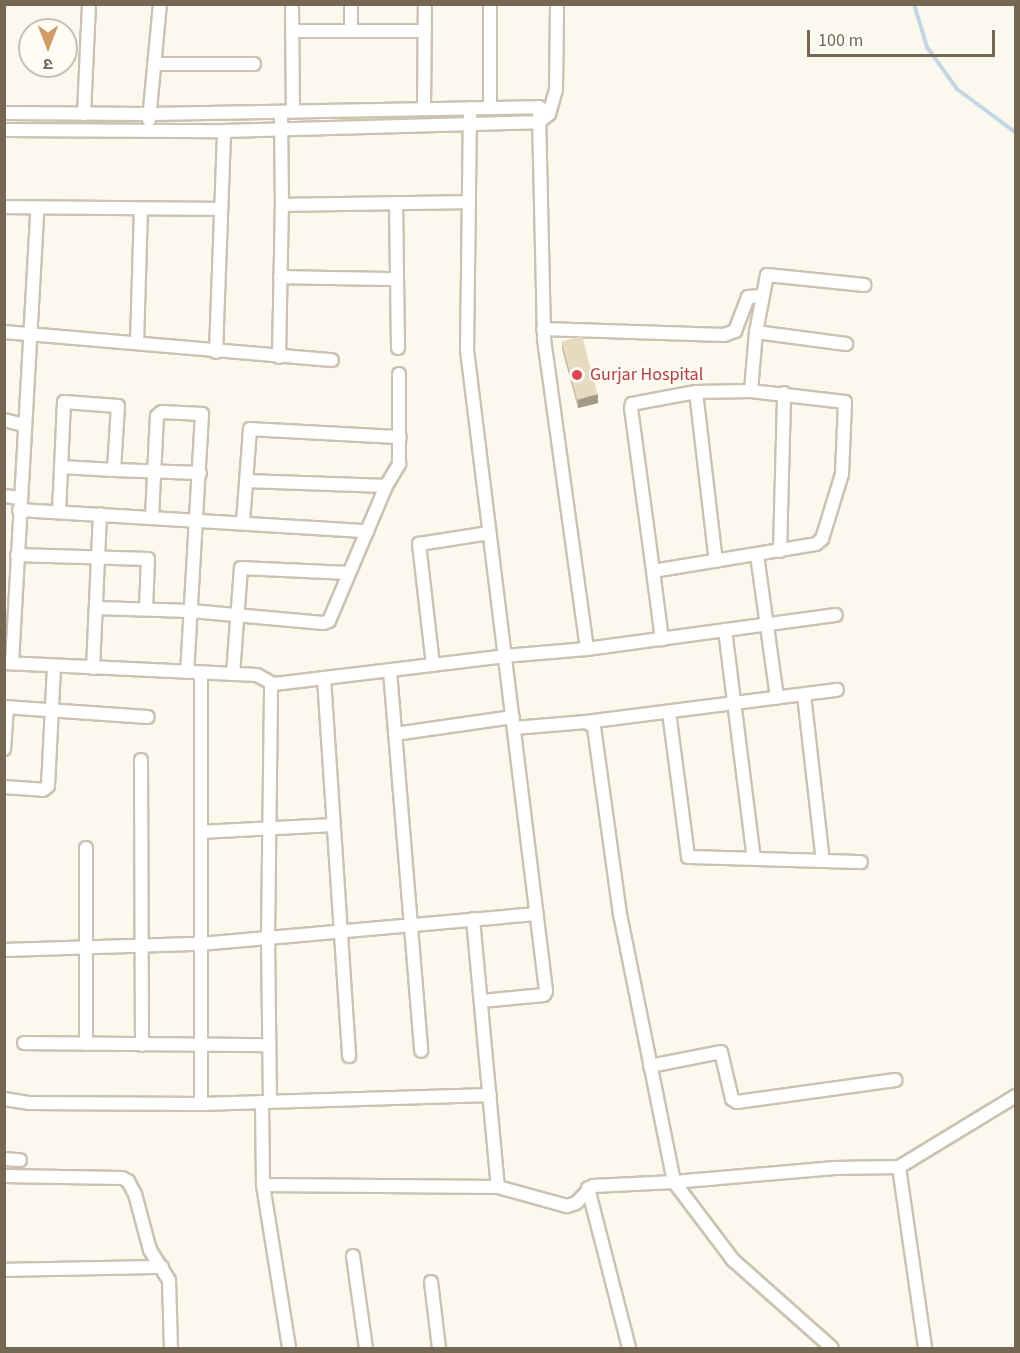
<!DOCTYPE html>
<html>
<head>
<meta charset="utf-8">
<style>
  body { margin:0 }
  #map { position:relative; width:1020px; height:1353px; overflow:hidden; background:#fbf9ed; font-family:"Source Sans 3","Noto Sans Devanagari",sans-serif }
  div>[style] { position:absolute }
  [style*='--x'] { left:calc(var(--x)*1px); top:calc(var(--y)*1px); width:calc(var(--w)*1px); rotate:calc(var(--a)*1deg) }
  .stream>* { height:4px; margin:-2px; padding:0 2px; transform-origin:2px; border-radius:2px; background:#c3d6e3 }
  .roads { filter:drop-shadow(2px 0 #cbc2b1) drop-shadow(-2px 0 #cbc2b1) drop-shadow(0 2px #cbc2b1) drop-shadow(0 -2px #cbc2b1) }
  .minor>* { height:12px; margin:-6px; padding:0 6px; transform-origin:6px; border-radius:6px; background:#fff }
  .wall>* { inset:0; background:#c7bba6 }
  .shaded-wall>* { inset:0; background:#a29987 }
  .building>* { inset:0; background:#e7dac1; transform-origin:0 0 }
  .dots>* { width:16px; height:16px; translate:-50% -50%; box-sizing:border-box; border:3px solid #fefcf4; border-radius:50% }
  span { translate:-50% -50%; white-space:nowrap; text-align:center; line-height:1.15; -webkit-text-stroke:4.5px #fefcf4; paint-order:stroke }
  .health-label { font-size:18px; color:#be3a42 }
  .left { translate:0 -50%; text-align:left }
  .frame { position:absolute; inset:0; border:6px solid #756752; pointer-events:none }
  .north { position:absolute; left:18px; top:18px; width:60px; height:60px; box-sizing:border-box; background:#fefcf4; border:2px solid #c7c0b3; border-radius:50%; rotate:180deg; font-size:16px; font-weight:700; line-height:24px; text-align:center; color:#756752 }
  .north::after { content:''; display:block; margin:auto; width:21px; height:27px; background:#d69961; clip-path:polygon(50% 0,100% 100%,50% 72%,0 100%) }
  .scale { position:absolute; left:807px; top:30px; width:188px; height:27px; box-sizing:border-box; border:3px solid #756752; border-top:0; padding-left:8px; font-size:18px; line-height:21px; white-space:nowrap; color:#756752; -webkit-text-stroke:4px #fefcf4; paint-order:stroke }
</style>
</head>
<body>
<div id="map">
  <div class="stream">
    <i style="--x:914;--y:4;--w:45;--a:73.2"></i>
    <i style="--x:927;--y:47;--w:52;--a:54.5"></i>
    <i style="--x:957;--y:89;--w:74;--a:36.7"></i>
  </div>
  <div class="roads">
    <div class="minor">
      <i style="--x:292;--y:4;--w:108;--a:89.5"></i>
      <i style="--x:490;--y:4;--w:103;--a:90"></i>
      <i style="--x:292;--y:31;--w:133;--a:0"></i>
      <i style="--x:351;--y:31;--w:27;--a:-90"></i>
      <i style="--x:154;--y:64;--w:100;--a:0"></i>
      <i style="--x:470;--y:108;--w:242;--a:90.7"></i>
      <i style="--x:467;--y:350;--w:646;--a:82.97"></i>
      <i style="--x:546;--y:991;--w:4;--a:117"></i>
      <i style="--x:544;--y:995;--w:63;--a:174.6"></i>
      <i style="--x:424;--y:109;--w:105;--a:-89.5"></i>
      <i style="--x:281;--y:112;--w:93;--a:89.4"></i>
      <i style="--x:4;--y:113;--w:145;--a:0.4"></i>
      <i style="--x:149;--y:114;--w:390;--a:-1"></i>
      <i style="--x:539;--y:107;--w:12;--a:35"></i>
      <i style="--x:84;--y:114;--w:110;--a:-87.4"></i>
      <i style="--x:539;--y:115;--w:224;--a:88.7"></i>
      <i style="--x:544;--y:339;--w:313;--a:82.1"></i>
      <i style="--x:149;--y:120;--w:117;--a:-84.6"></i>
      <i style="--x:4;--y:130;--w:220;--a:0.3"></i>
      <i style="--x:224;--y:131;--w:315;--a:-1.6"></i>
      <i style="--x:539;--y:122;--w:13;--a:-39"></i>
      <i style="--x:549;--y:114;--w:25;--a:-74"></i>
      <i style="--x:556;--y:90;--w:86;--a:-89.3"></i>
      <i style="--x:396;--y:203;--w:145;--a:89.2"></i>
      <i style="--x:4;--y:207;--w:217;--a:0.5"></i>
      <i style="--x:280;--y:277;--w:117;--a:1"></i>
      <i style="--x:543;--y:329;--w:181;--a:1.9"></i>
      <i style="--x:724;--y:335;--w:12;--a:-20"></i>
      <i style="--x:735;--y:331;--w:36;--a:-69"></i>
      <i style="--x:748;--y:297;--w:14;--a:-4"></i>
      <i style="--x:4;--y:332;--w:329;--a:4.9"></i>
      <i style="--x:756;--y:332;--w:91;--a:7.6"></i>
      <i style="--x:137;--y:343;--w:134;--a:-88.3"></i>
      <i style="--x:216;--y:352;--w:221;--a:-87.9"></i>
      <i style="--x:279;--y:357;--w:152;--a:-88.9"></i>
      <i style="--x:282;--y:205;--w:187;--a:-0.9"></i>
      <i style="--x:751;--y:391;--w:59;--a:-85.2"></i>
      <i style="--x:756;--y:332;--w:58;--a:-79.1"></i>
      <i style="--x:767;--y:275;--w:98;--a:5.9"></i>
      <i style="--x:696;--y:392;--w:170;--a:83.3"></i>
      <i style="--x:4;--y:420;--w:21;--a:14"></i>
      <i style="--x:61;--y:467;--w:53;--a:3.2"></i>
      <i style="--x:246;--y:481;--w:140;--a:2"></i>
      <i style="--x:4;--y:496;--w:16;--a:7"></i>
      <i style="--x:19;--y:510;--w:349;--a:3.5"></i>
      <i style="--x:59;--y:512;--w:110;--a:-87.4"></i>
      <i style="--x:64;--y:402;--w:54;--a:4.2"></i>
      <i style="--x:118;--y:406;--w:64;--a:93.6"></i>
      <i style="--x:114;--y:470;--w:86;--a:2"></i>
      <i style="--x:152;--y:517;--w:101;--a:-87.2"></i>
      <i style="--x:157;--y:416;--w:6;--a:-39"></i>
      <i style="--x:162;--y:412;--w:40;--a:2.9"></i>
      <i style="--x:202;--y:414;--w:258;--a:93.3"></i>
      <i style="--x:243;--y:522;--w:93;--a:-85.7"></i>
      <i style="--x:250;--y:429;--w:150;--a:3.1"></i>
      <i style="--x:780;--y:551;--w:158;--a:-88.5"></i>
      <i style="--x:17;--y:555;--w:131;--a:1.7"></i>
      <i style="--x:148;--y:559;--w:50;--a:92.3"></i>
      <i style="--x:757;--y:555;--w:144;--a:82"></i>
      <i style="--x:653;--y:571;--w:165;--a:-9.4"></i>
      <i style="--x:816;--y:544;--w:8;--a:-40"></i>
      <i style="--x:822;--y:539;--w:68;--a:-72.9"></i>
      <i style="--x:842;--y:474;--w:72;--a:-87.6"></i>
      <i style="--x:845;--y:402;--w:95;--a:-173.3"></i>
      <i style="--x:751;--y:391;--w:55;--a:179"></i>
      <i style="--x:696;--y:392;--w:65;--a:169.4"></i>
      <i style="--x:632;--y:404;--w:4;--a:104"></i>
      <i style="--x:631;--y:408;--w:164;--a:82.3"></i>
      <i style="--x:653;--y:571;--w:69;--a:82.5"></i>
      <i style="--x:96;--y:608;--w:95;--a:1.8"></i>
      <i style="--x:191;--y:611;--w:133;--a:5.2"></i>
      <i style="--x:323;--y:623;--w:6;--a:-18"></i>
      <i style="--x:329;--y:621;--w:147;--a:-67.1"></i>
      <i style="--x:386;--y:486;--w:26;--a:-59"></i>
      <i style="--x:399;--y:464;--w:90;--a:-90"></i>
      <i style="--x:725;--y:630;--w:230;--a:82.8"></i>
      <i style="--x:4;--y:663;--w:253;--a:2.7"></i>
      <i style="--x:257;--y:675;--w:18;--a:29"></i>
      <i style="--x:273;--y:684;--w:10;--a:-6"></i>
      <i style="--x:283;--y:683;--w:224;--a:-6.9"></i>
      <i style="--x:505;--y:656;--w:82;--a:-4.9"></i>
      <i style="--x:587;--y:649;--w:251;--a:-7.8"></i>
      <i style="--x:12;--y:663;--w:455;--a:-86.8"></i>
      <i style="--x:433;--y:665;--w:122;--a:-96.6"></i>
      <i style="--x:419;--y:544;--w:71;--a:-8.9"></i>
      <i style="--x:93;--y:668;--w:154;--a:-87.4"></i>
      <i style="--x:390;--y:671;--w:381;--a:85.3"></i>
      <i style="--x:201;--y:673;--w:431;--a:90"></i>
      <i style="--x:233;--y:674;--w:106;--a:-85.7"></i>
      <i style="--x:241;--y:568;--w:107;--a:2.7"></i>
      <i style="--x:324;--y:678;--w:379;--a:86.2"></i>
      <i style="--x:804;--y:695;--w:167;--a:83.5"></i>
      <i style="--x:4;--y:707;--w:144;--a:4"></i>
      <i style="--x:669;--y:712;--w:146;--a:82.5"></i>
      <i style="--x:688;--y:857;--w:173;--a:1.7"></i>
      <i style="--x:586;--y:722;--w:253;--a:-7.3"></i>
      <i style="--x:514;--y:728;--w:72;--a:-4.8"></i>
      <i style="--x:586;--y:722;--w:9;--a:32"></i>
      <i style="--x:594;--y:727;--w:189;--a:82.1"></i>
      <i style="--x:620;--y:914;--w:273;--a:78.6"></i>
      <i style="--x:674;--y:1182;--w:98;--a:52.9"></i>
      <i style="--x:733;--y:1260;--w:132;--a:41.6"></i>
      <i style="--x:395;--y:734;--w:119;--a:-8.2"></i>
      <i style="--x:4;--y:749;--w:42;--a:-85.9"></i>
      <i style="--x:141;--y:760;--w:285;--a:89.8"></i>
      <i style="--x:4;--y:787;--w:39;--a:4"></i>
      <i style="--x:43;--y:790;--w:6;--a:-39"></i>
      <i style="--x:48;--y:786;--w:120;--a:-87.1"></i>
      <i style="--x:201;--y:832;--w:132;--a:-3"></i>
      <i style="--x:86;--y:848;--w:196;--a:90"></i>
      <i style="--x:473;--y:919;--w:269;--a:84.7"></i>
      <i style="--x:4;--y:950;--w:196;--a:-1.8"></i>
      <i style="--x:200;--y:944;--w:338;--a:-5.1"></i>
      <i style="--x:24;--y:1043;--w:245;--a:0.5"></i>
      <i style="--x:650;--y:1066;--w:72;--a:-11.2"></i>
      <i style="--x:721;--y:1052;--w:48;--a:76.8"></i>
      <i style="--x:732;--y:1099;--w:6;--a:31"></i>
      <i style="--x:737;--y:1102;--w:160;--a:-7.9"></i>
      <i style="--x:4;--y:1099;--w:25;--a:9"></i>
      <i style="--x:29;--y:1103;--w:172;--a:0.3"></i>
      <i style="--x:201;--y:1104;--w:289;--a:-1.8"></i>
      <i style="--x:262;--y:1102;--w:83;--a:89.3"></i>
      <i style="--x:263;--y:1185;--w:165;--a:80.9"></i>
      <i style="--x:270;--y:1102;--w:164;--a:-90.7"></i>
      <i style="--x:268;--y:938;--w:250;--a:-89.3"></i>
      <i style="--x:271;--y:688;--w:4;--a:-63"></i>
      <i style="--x:4;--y:1159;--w:16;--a:4"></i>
      <i style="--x:899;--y:1167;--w:183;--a:81.8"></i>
      <i style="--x:4;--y:1176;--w:118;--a:1"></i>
      <i style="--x:122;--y:1178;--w:7;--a:27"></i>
      <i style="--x:128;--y:1181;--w:15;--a:62"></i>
      <i style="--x:135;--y:1194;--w:58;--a:75"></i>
      <i style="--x:150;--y:1250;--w:36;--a:58"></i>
      <i style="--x:169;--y:1281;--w:67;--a:88.3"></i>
      <i style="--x:263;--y:1185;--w:235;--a:0.5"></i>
      <i style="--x:498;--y:1187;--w:72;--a:15.4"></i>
      <i style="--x:567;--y:1206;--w:9;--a:-18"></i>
      <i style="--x:576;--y:1203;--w:24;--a:-45"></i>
      <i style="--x:593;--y:1186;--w:81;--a:-2.8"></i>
      <i style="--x:674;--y:1182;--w:161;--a:-5"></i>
      <i style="--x:834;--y:1168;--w:65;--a:-0.9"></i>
      <i style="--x:899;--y:1167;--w:137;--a:-31.3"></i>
      <i style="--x:588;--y:1188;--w:165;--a:75.6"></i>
      <i style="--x:353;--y:1256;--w:93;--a:82"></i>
      <i style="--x:4;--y:1270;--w:158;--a:-1.1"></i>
      <i style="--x:431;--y:1282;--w:66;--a:83.1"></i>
    </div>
  </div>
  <div class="wall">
    <i style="clip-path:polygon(562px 341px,598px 403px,578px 408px,562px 349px)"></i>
  </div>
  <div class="shaded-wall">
    <i style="clip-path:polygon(598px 394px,598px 403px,578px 408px,578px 400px)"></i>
  </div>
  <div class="building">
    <i style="left:582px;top:336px;width:60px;height:21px;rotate:75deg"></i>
  </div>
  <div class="dots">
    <i style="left:577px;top:375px;background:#e0444e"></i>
  </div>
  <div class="health-label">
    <span class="left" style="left:590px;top:375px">Gurjar Hospital</span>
  </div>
  <div class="frame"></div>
  <div class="north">उ</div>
  <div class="scale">100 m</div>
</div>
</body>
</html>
